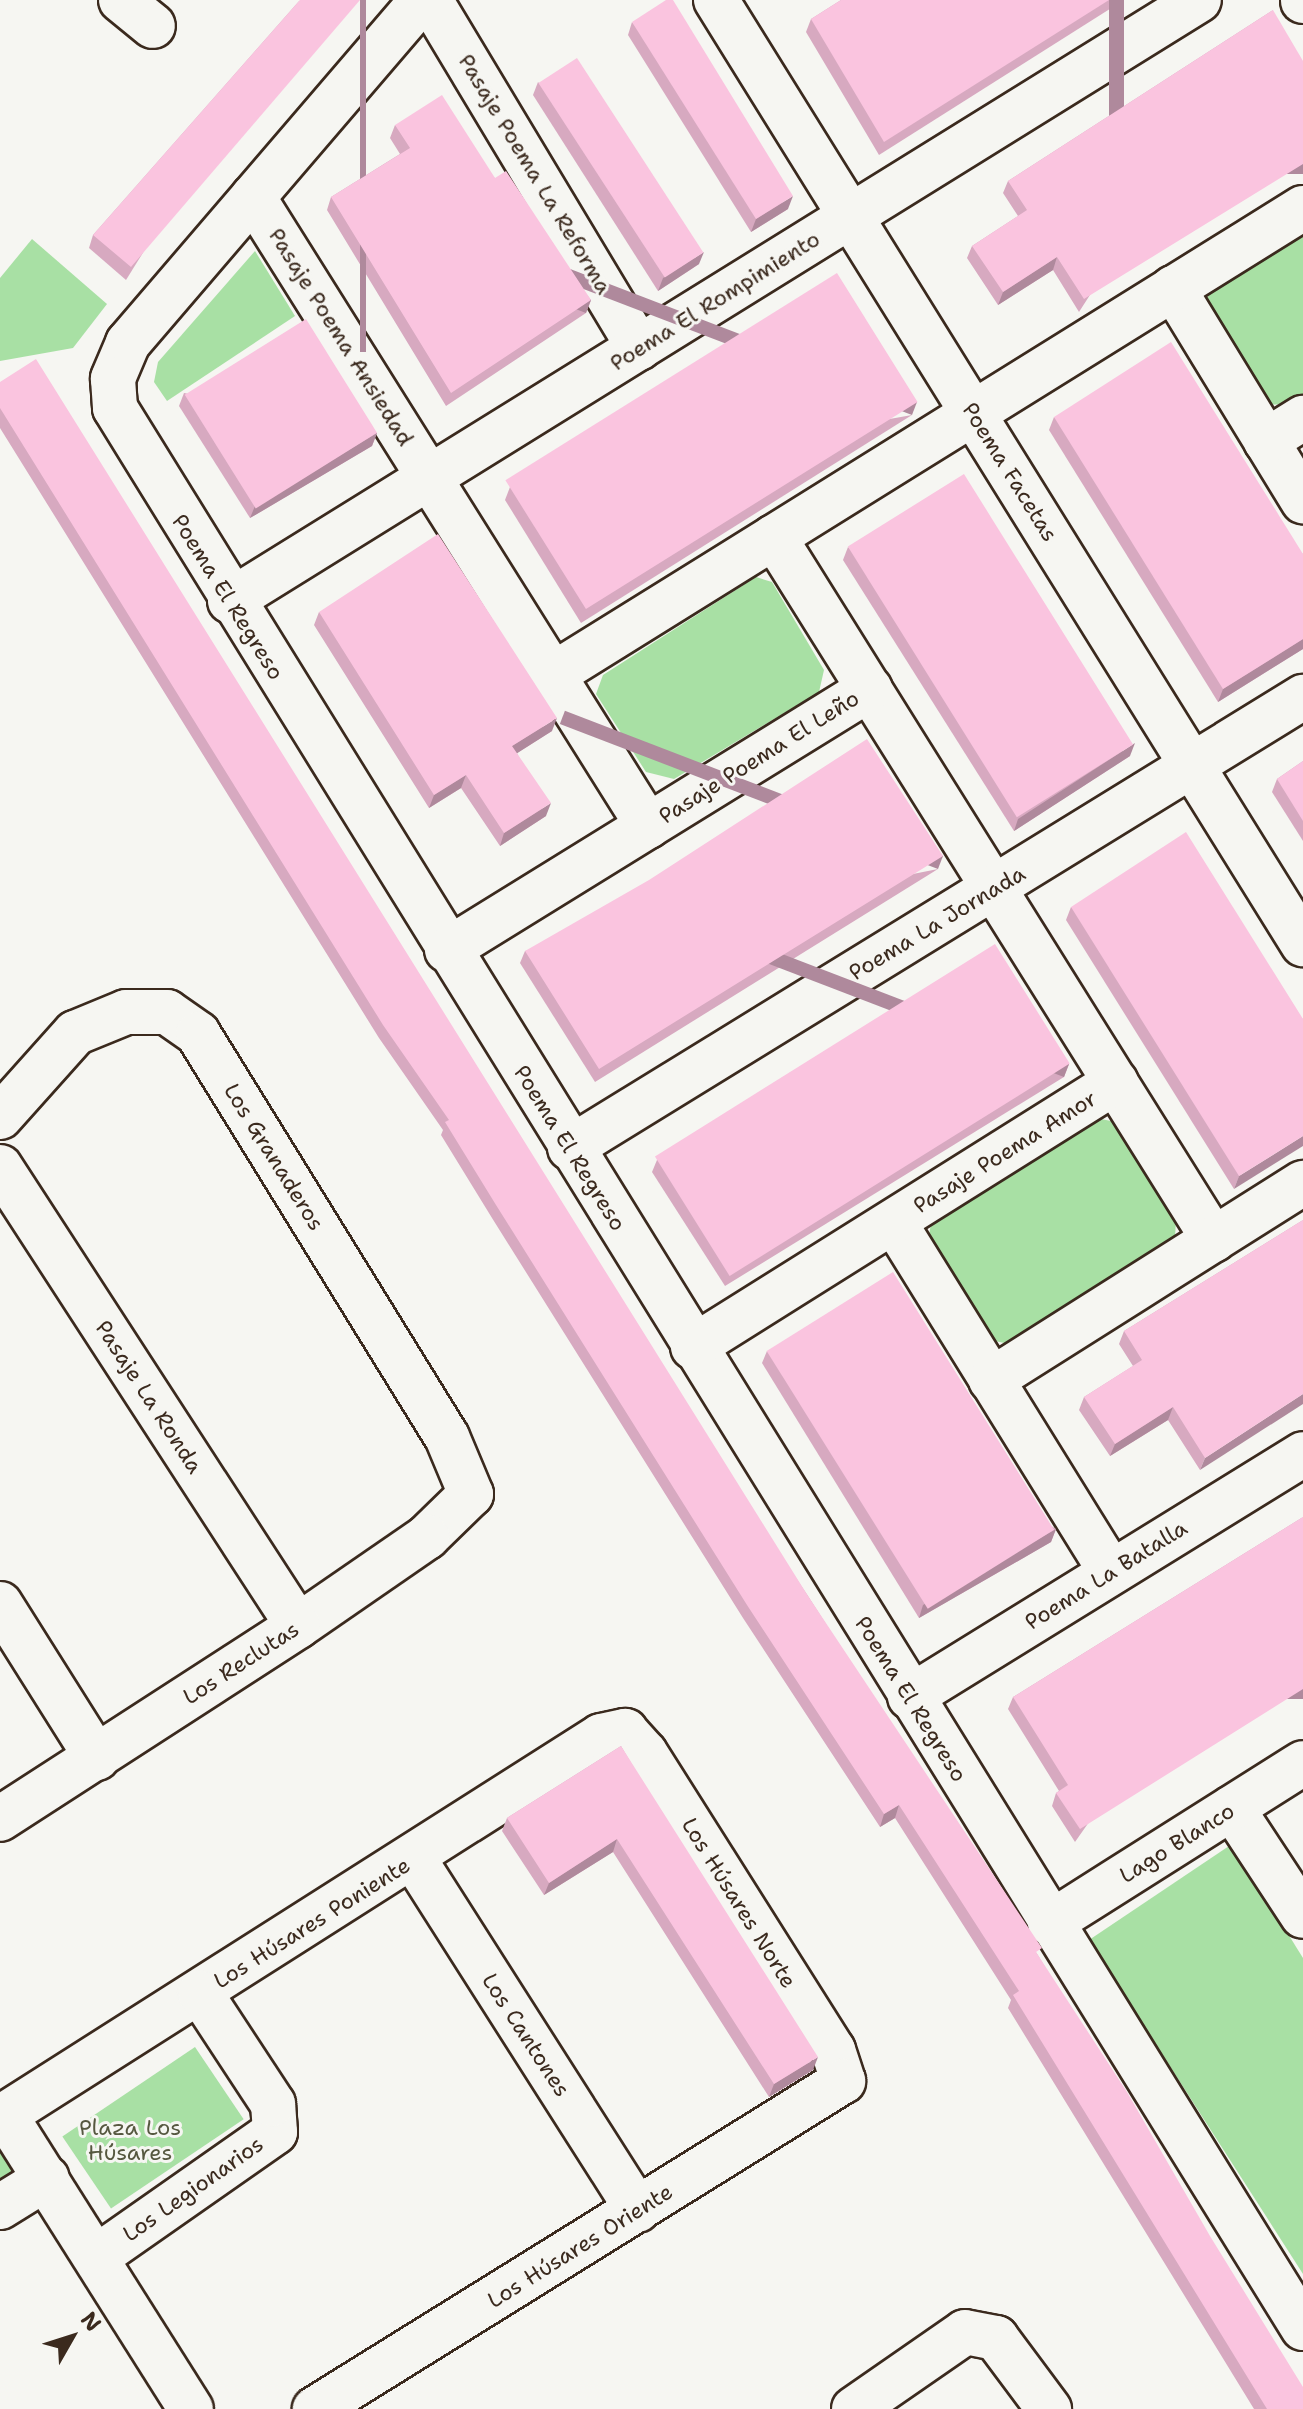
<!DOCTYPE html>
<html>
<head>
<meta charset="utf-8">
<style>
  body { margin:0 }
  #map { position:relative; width:1303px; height:2409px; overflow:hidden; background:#f6f6f2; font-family:"Shantell Sans",sans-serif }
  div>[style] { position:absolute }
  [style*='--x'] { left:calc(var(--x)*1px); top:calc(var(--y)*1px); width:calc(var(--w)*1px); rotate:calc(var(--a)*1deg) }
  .green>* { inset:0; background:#a8e0a4; transform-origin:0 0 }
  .roads { filter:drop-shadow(2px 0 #3b2a1e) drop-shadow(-2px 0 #3b2a1e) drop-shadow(0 2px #3b2a1e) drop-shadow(0 -2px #3b2a1e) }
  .street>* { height:44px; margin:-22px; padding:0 22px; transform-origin:22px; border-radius:22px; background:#f6f6f2 }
  .wall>* { inset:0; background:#d7a9c0 }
  .shaded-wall>* { inset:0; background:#af899c; transform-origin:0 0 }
  .building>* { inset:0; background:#fac4df; transform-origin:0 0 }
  span { translate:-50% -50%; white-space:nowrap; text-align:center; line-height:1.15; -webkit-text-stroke:6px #f6f6f2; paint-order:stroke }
  .street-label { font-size:22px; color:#3b2a1e }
  .park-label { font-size:22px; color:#565840 }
  .north { position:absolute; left:32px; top:2297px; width:80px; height:80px; -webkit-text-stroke:6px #f6f6f2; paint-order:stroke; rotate:51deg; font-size:22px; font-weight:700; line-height:32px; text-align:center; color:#3b2a1e }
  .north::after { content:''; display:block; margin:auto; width:28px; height:36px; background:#3b2a1e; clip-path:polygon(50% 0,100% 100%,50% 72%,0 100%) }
</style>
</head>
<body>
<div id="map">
  <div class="green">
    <i style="clip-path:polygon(1303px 224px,1303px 395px,1288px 404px,1266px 405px,1205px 304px,1213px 279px)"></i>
    <i style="clip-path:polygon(32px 239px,107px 304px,73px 348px,0 361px,0 278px)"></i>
    <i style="clip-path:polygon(255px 251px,295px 316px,167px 401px,154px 382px,158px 362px)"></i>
    <i style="clip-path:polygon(756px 577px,772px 582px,824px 670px,819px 692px,674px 779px,646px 772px,596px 694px,603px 675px)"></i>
    <i style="clip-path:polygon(1096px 1118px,1111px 1121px,1176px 1220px,1175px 1237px,1014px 1345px,990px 1340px,927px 1246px,931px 1224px)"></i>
    <i style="clip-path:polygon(1232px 1844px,1303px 1958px,1303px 2274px,1089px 1940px)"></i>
    <i style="left:195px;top:2047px;width:87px;height:160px;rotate:56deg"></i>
    <i style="clip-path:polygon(0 2139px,26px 2173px,0 2189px)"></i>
  </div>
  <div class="roads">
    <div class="street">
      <i style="--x:121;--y:0;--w:41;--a:39.1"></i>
      <i style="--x:422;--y:0;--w:452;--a:130.6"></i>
      <i style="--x:128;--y:343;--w:39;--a:113"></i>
      <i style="--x:113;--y:379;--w:29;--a:86"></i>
      <i style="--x:115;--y:408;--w:2258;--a:58.25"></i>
      <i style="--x:430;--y:0;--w:406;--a:59"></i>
      <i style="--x:716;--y:0;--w:1112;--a:58.13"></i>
      <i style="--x:1303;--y:0;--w:1;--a:90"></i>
      <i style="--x:253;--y:197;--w:743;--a:57.87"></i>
      <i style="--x:1173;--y:288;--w:250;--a:58.6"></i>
      <i style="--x:1266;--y:441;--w:44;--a:-31.9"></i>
      <i style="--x:774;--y:537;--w:829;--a:57.96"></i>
      <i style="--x:230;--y:601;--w:1140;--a:-31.81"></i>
      <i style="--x:554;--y:674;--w:882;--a:-31.89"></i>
      <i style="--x:447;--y:950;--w:497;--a:-31.7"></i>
      <i style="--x:0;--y:1117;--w:113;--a:-48.2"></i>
      <i style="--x:75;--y:1033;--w:55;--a:-22.4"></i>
      <i style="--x:126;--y:1012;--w:41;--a:0"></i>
      <i style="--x:167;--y:1012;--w:38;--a:35"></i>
      <i style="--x:198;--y:1034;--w:474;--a:58.3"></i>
      <i style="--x:447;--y:1437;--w:62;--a:67.2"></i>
      <i style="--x:471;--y:1494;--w:62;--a:135.7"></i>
      <i style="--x:427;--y:1537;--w:157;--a:145.4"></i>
      <i style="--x:298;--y:1626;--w:355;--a:147.1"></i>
      <i style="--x:570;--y:1148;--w:861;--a:-31.6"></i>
      <i style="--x:0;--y:1167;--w:547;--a:57.01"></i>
      <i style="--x:894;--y:1222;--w:412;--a:58.2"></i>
      <i style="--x:693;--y:1347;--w:499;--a:-32.1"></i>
      <i style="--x:991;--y:1380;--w:369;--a:-32.3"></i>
      <i style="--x:0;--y:1604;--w:182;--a:57.8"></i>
      <i style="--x:910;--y:1697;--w:462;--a:-31.7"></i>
      <i style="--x:1232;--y:1808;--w:129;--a:56.7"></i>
      <i style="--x:414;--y:1859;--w:416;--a:57.5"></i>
      <i style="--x:1050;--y:1923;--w:299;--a:-32.3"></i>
      <i style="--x:5;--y:2115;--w:348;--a:57.7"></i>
      <i style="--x:0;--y:2118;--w:712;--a:-32.44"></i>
      <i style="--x:601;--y:1736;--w:25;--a:-12"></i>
      <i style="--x:625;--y:1731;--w:30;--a:48"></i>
      <i style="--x:645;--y:1753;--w:352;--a:57.7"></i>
      <i style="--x:833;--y:2050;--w:33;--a:72"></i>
      <i style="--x:843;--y:2081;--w:622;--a:148.15"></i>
      <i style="--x:0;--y:2207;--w:55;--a:-31.7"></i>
      <i style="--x:98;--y:2256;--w:216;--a:-35"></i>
      <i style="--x:275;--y:2132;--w:28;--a:-94"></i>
      <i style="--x:273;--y:2104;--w:133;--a:-123.3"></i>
      <i style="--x:854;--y:2409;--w:135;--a:-34.7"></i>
      <i style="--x:965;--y:2332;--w:32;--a:11"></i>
      <i style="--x:996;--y:2338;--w:89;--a:53.3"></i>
    </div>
  </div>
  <div class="wall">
    <i style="clip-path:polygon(300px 0,126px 280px,89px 248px,93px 235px)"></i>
    <i style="clip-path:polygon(841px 0,1124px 0,879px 155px,806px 32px,811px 19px)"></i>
    <i style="clip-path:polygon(1273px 10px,1079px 312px,1053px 270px,998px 305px,967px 258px,972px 246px,1018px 216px,1003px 193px,1008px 181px)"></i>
    <i style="clip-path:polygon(632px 22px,788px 209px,751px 232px,628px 35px)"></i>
    <i style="clip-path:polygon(538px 82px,699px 264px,658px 291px,533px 95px)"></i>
    <i style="clip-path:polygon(395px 125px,495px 178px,591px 300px,586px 313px,446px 406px,327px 210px,331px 197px,400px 154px,390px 138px)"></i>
    <i style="clip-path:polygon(0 382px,808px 1596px,1039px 1957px,1303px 2409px,1254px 2409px,1008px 2008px,1011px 2000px,895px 1818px,880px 1827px,743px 1618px,492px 1218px,441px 1135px,443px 1130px,379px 1038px,0 428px)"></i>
    <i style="clip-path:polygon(184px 393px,377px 433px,372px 446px,250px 518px,179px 406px)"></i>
    <i style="clip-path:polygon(912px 415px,581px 623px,505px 500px,510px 487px)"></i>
    <i style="clip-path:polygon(1054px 417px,1303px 554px,1303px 649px,1218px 702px,1049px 430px)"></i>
    <i style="clip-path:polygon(848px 547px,1130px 756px,1014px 831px,843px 560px)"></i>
    <i style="clip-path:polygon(319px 612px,552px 731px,517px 753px,546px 816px,500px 846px,461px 788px,429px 808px,314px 625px)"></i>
    <i style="clip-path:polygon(1303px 761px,1303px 841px,1272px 792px,1277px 779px)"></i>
    <i style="clip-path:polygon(938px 869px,595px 1082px,520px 963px,525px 951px)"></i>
    <i style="clip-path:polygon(1071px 907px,1303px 1019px,1234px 1189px,1066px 920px)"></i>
    <i style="clip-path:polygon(1069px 1064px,1064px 1077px,725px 1286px,652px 1172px,657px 1160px)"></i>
    <i style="clip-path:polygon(1303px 1220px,1200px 1470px,1168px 1420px,1110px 1456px,1079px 1410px,1084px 1397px,1133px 1366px,1119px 1344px,1124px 1331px)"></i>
    <i style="clip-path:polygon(767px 1351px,1056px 1529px,1051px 1542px,919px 1618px,762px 1363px)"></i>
    <i style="clip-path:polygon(1303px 1517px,1075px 1842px,1052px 1806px,1056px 1793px,1059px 1791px,1008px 1709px,1013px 1697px)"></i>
    <i style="clip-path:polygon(621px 1746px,813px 2070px,769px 2097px,613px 1852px,544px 1895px,502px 1831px,507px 1818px)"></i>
  </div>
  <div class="shaded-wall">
    <i style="left:360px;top:0;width:6px;height:352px"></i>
    <i style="left:1109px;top:0;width:15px;height:266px"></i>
    <i style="left:1303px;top:164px;width:10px;height:257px;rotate:90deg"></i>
    <i style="clip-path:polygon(793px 196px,788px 209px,751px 232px,756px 219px)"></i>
    <i style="clip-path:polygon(704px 252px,699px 264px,658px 291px,663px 278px)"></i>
    <i style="clip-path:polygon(1057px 257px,1053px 270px,998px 305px,1003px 292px)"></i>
    <i style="left:591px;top:300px;width:14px;height:168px;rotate:111deg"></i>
    <i style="left:917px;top:402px;width:14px;height:391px;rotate:111deg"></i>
    <i style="clip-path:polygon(377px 433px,372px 446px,250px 518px,255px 506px)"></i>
    <i style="clip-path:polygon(1303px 639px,1303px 649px,1218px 702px,1223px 689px)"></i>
    <i style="clip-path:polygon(557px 718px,552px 731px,508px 759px,512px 746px)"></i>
    <i style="clip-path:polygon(1135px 743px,1130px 756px,1014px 831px,1018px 819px)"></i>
    <i style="clip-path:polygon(466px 775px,461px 788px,429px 808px,434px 795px)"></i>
    <i style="clip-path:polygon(551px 803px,546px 816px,500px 846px,504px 833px)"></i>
    <i style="left:943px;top:856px;width:14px;height:405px;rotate:111deg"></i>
    <i style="left:1069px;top:1064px;width:14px;height:399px;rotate:111deg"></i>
    <i style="clip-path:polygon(1303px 1136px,1303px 1146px,1234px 1189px,1239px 1176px)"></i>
    <i style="clip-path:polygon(1303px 1394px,1303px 1404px,1200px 1470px,1205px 1458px)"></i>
    <i style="clip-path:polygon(1173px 1407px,1168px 1420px,1110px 1456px,1115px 1444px)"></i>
    <i style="clip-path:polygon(1056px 1529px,1051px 1542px,919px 1618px,923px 1605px)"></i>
    <i style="left:1303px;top:1689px;width:10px;height:263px;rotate:90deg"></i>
    <i style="clip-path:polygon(899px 1805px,895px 1818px,880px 1827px,884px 1814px)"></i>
    <i style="clip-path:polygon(617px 1839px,613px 1852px,544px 1895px,549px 1883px)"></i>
    <i style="clip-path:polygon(818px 2057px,813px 2070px,769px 2097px,774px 2084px)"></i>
  </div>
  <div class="building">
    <i style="clip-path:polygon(300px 0,360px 0,131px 267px,93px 235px)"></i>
    <i style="clip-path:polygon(666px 0,673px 0,793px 196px,756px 219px,632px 22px)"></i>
    <i style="clip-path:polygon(841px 0,1109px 0,884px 142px,811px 19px)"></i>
    <i style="clip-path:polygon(1273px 10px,1303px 61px,1303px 164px,1084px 299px,1057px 257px,1003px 292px,972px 246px,1027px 210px,1008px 181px)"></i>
    <i style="left:577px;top:58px;width:232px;height:46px;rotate:57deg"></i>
    <i style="clip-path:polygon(442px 95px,495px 178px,506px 171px,591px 300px,451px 393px,331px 197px,410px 148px,395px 125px)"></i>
    <i style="left:837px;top:273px;width:152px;height:391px;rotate:58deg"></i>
    <i style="left:306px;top:319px;width:134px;height:143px;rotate:58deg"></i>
    <i style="clip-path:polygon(1171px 342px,1303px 554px,1303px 639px,1223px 689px,1054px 417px)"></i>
    <i style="clip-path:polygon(36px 359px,808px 1596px,1042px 1948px,1036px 1952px,1127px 2092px,1210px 2236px,1303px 2387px,1303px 2409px,1267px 2409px,1013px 1995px,1019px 1991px,899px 1805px,884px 1814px,747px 1605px,496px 1205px,445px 1122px,449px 1120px,383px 1025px,0 408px,0 382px)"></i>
    <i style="left:964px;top:474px;width:319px;height:137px;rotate:58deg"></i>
    <i style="clip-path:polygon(438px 534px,557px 718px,512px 746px,551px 803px,504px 833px,466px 775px,434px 795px,319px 612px)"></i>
    <i style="clip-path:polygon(867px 739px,943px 856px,599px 1069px,525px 951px,649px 880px)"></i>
    <i style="clip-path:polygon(1303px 761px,1303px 821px,1277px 779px)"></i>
    <i style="clip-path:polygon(1186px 832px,1303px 1019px,1303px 1136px,1239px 1176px,1071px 907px)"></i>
    <i style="left:995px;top:944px;width:141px;height:401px;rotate:58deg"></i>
    <i style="clip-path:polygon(1303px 1220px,1303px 1394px,1205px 1458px,1173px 1407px,1115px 1444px,1084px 1397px,1142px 1360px,1124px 1331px)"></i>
    <i style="left:893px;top:1272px;width:304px;height:149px;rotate:58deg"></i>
    <i style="clip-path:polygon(1303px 1517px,1303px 1689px,1080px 1829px,1056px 1793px,1068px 1785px,1013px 1697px)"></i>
    <i style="clip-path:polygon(621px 1746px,818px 2057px,774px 2084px,617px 1839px,549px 1883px,507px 1818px)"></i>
  </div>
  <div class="street-label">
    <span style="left:535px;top:174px;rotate:59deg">Pasaje Poema La Reforma</span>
    <span style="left:715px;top:301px;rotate:-32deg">Poema El Rompimiento</span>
    <span style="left:341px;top:337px;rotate:58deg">Pasaje Poema Ansiedad</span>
    <span style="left:1010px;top:472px;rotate:58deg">Poema Facetas</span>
    <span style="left:228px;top:597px;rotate:58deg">Poema El Regreso</span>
    <span style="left:759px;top:757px;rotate:-32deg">Pasaje Poema El Leño</span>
    <span style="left:937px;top:923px;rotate:-31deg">Poema La Jornada</span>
    <span style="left:570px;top:1148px;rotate:58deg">Poema El Regreso</span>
    <span style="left:1005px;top:1152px;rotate:-32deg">Pasaje Poema Amor</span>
    <span style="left:274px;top:1157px;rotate:58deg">Los Granaderos</span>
    <span style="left:149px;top:1397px;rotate:57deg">Pasaje La Ronda</span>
    <span style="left:1106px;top:1575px;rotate:-32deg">Poema La Batalla</span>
    <span style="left:241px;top:1663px;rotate:-33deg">Los Reclutas</span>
    <span style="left:911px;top:1699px;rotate:58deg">Poema El Regreso</span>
    <span style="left:1177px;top:1843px;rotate:-32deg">Lago Blanco</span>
    <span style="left:739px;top:1903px;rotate:58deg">Los Húsares Norte</span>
    <span style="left:312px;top:1923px;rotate:-32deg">Los Húsares Poniente</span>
    <span style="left:526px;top:2035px;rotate:57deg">Los Cantones</span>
    <span style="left:193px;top:2189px;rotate:-35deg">Los Legionarios</span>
    <span style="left:580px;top:2246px;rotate:-32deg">Los Húsares Oriente</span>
  </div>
  <div class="park-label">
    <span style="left:130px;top:2140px">Plaza Los<br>Húsares</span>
  </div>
  <div class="north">N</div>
</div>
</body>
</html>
